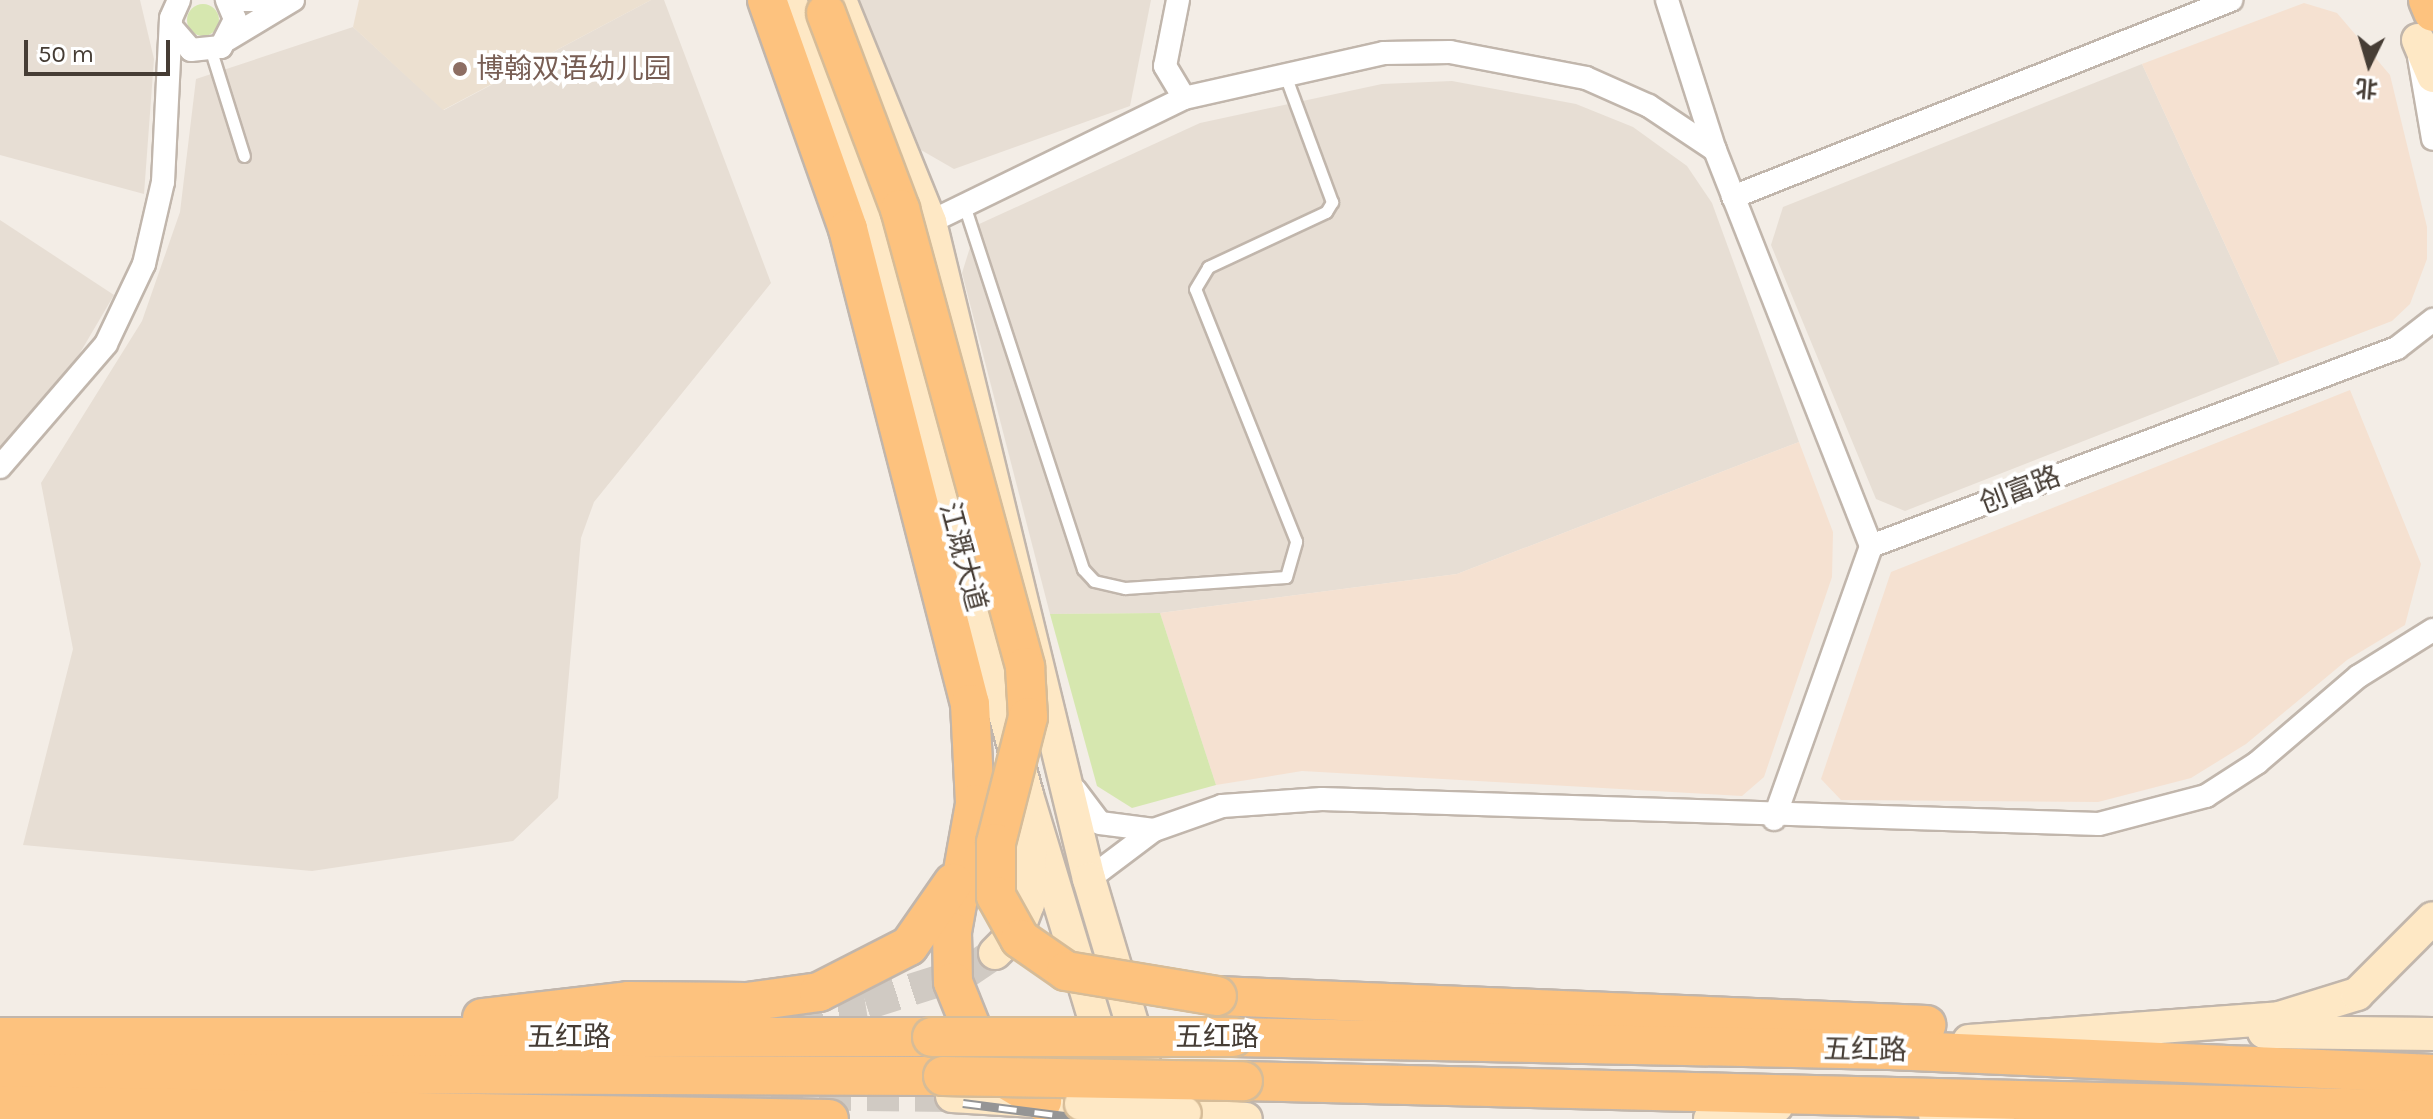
<!DOCTYPE html>
<html>
<head>
<meta charset="utf-8">
<style>
  body { margin:0 }
  #map { position:relative; width:2433px; height:1119px; overflow:hidden; background:#f3ede6; font-family:Karla,"Noto Sans SC",sans-serif }
  div>[style] { position:absolute }
  [style*='--x'] { left:calc(var(--x)*1px); top:calc(var(--y)*1px); width:calc(var(--w)*1px); rotate:calc(var(--a)*1deg) }
  .residential>* { inset:0; background:#e7ded4 }
  .commercial>* { inset:0; background:#f5e1d1 }
  .education>* { inset:0; background:#ece0d0 }
  .green>* { inset:0; background:#d6e7af }
  .round { border-radius:50% }
  .secondary-tunnel>* { height:32px; margin-top:-16px; transform-origin:0; background:repeating-linear-gradient(90deg,#d0cac3 0 32px,transparent 0 48px) }
  .roads { filter:drop-shadow(2px 0 #c1b6ac) drop-shadow(-2px 0 #c1b6ac) drop-shadow(0 2px #c1b6ac) drop-shadow(0 -2px #c1b6ac) }
  .service>* { height:11px; margin:-5.5px; padding:0 5.5px; transform-origin:5.5px; border-radius:5.5px; background:#fff }
  .minor>* { height:22px; margin:-11px; padding:0 11px; transform-origin:11px; border-radius:11px; background:#fff }
  .secondary>* { height:32px; margin:-16px; padding:0 16px; transform-origin:16px; border-radius:16px; background:#fee8c5 }
  .trunk>* { height:38px; margin:-19px; padding:0 19px; transform-origin:19px; border-radius:19px; background:#fdc27e }
  .rail>* { height:9px; margin-top:-4.5px; transform-origin:0; background:repeating-linear-gradient(90deg,#fff 0 18px,#959595 0 36px); box-sizing:border-box; border-block:2px solid #959595 }
  .bridges { filter:drop-shadow(2px 0 #d6bc98) drop-shadow(-2px 0 #d6bc98) drop-shadow(0 2px #d6bc98) drop-shadow(0 -2px #d6bc98) }
  .secondary-bridge>* { height:32px; margin:-16px; padding:0 16px; transform-origin:16px; border-radius:16px; background:#fee8c5 }
  .trunk-bridge>* { height:38px; margin:-19px; padding:0 19px; transform-origin:19px; border-radius:19px; background:#fdc27e }
  .dots>* { width:22px; height:22px; translate:-50% -50%; box-sizing:border-box; border:4px solid #fff; border-radius:50% }
  span { translate:-50% -50%; white-space:nowrap; text-align:center; line-height:1.15; -webkit-text-stroke:8px #fff; paint-order:stroke }
  .education-label { font-size:28px; color:#785e54 }
  .left { translate:0 -50%; text-align:left }
  .street-label { font-size:28px; color:#463d35 }
  .north { position:absolute; left:2329px; top:24px; width:80px; height:80px; -webkit-text-stroke:6px #fff; paint-order:stroke; rotate:185deg; font-size:22px; font-weight:700; line-height:32px; text-align:center; color:#463d35 }
  .north::after { content:''; display:block; margin:auto; width:28px; height:36px; background:#463d35; clip-path:polygon(50% 0,100% 100%,50% 72%,0 100%) }
  .scale { position:absolute; left:24px; top:40px; width:146px; height:36px; box-sizing:border-box; border:4px solid #463d35; border-top:0; padding-left:10px; font-size:24px; line-height:28px; white-space:nowrap; color:#463d35; -webkit-text-stroke:6px #fff; paint-order:stroke }
</style>
</head>
<body>
<div id="map">
  <div class="residential">
    <i style="clip-path:polygon(0 0,140px 0,154px 59px,144px 194px,0 155px)"></i>
    <i style="clip-path:polygon(651px 0,664px 0,771px 283px,594px 502px,581px 538px,558px 798px,513px 841px,312px 871px,23px 845px,73px 649px,41px 483px,142px 321px,180px 212px,196px 79px,353px 27px,444px 110px)"></i>
    <i style="clip-path:polygon(859px 0,1151px 0,1130px 106px,954px 169px,921px 150px)"></i>
    <i style="clip-path:polygon(2142px 64px,2280px 364px,1905px 511px,1876px 499px,1771px 245px,1783px 207px)"></i>
    <i style="clip-path:polygon(1452px 81px,1576px 104px,1633px 127px,1687px 166px,1712px 203px,1799px 442px,1457px 574px,1160px 613px,1050px 614px,962px 273px,977px 225px,1200px 123px,1382px 84px)"></i>
    <i style="clip-path:polygon(0 220px,114px 295px,47px 409px,0 450px)"></i>
  </div>
  <div class="commercial">
    <i style="clip-path:polygon(2304px 3px,2337px 13px,2390px 75px,2427px 227px,2427px 259px,2410px 304px,2392px 321px,2280px 364px,2142px 64px)"></i>
    <i style="clip-path:polygon(2350px 390px,2421px 564px,2405px 625px,2347px 660px,2246px 744px,2191px 778px,2098px 802px,1841px 800px,1821px 779px,1891px 572px)"></i>
    <i style="clip-path:polygon(1799px 442px,1833px 532px,1832px 577px,1764px 777px,1742px 796px,1302px 771px,1216px 785px,1160px 613px,1457px 574px)"></i>
  </div>
  <div class="education">
    <i style="clip-path:polygon(359px 0,651px 0,443px 110px,353px 27px)"></i>
  </div>
  <div class="green">
    <i class="round" style="left:187px;top:4px;width:32px;height:32px"></i>
    <i style="clip-path:polygon(1160px 613px,1216px 785px,1132px 808px,1097px 786px,1050px 614px)"></i>
  </div>
  <div class="secondary-tunnel">
    <i style="--x:743;--y:1023;--w:124;--a:-8.8"></i>
    <i style="--x:866;--y:1004;--w:106;--a:-17.6"></i>
    <i style="--x:967;--y:972;--w:34;--a:-34"></i>
    <i style="--x:771;--y:1094;--w:181;--a:0.6"></i>
  </div>
  <div class="roads">
    <div class="service">
      <i style="--x:211;--y:51;--w:110;--a:72.6"></i>
      <i style="--x:964;--y:205;--w:383;--a:71.9"></i>
      <i style="--x:1083;--y:569;--w:16;--a:47"></i>
      <i style="--x:1094;--y:581;--w:32;--a:13"></i>
      <i style="--x:1125;--y:588;--w:161;--a:-3.9"></i>
      <i style="--x:1286;--y:577;--w:37;--a:-74"></i>
      <i style="--x:1296;--y:541;--w:271;--a:-111.8"></i>
      <i style="--x:1195;--y:289;--w:26;--a:-59"></i>
      <i style="--x:1208;--y:267;--w:130;--a:-25"></i>
      <i style="--x:1326;--y:212;--w:12;--a:-59"></i>
      <i style="--x:1332;--y:202;--w:135;--a:-110.3"></i>
    </div>
    <div class="minor">
      <i style="--x:242;--y:0;--w:45;--a:0"></i>
      <i style="--x:1178;--y:0;--w:67;--a:101.1"></i>
      <i style="--x:1165;--y:66;--w:37;--a:59"></i>
      <i style="--x:1667;--y:0;--w:157;--a:72.3"></i>
      <i style="--x:1715;--y:150;--w:426;--a:68.5"></i>
      <i style="--x:172;--y:28;--w:29;--a:49"></i>
      <i style="--x:191;--y:50;--w:30;--a:-6"></i>
      <i style="--x:221;--y:47;--w:31;--a:-63"></i>
      <i style="--x:235;--y:19;--w:21;--a:-113"></i>
      <i style="--x:228;--y:39;--w:76;--a:-31"></i>
      <i style="--x:2419;--y:57;--w:83;--a:80.3"></i>
      <i style="--x:1733;--y:197;--w:536;--a:-21.58"></i>
      <i style="--x:930;--y:222;--w:283;--a:-26"></i>
      <i style="--x:1184;--y:98;--w:205;--a:-12.7"></i>
      <i style="--x:1384;--y:53;--w:66;--a:-0.9"></i>
      <i style="--x:1450;--y:52;--w:138;--a:10.8"></i>
      <i style="--x:1586;--y:78;--w:69;--a:24"></i>
      <i style="--x:1649;--y:106;--w:79;--a:33.7"></i>
      <i style="--x:0;--y:467;--w:162;--a:-49.2"></i>
      <i style="--x:106;--y:344;--w:89;--a:-64.6"></i>
      <i style="--x:144;--y:264;--w:84;--a:-77"></i>
      <i style="--x:163;--y:182;--w:164;--a:-87.2"></i>
      <i style="--x:171;--y:18;--w:20;--a:-66"></i>
      <i style="--x:1075;--y:790;--w:41;--a:52.9"></i>
      <i style="--x:1100;--y:823;--w:54;--a:7.4"></i>
      <i style="--x:1154;--y:830;--w:81;--a:143"></i>
      <i style="--x:1774;--y:819;--w:290;--a:-70.4"></i>
      <i style="--x:1871;--y:546;--w:562;--a:-20.63"></i>
      <i style="--x:2397;--y:348;--w:46;--a:-37.9"></i>
      <i style="--x:1154;--y:830;--w:72;--a:-19.4"></i>
      <i style="--x:1222;--y:806;--w:100;--a:-4"></i>
      <i style="--x:1322;--y:799;--w:777;--a:1.84"></i>
      <i style="--x:2099;--y:824;--w:111;--a:-14.7"></i>
      <i style="--x:2206;--y:796;--w:61;--a:-32.9"></i>
      <i style="--x:2257;--y:763;--w:134;--a:-40.5"></i>
      <i style="--x:2359;--y:676;--w:87;--a:-31.9"></i>
    </div>
    <div class="secondary">
      <i style="--x:790;--y:0;--w:230;--a:69.7"></i>
      <i style="--x:870;--y:216;--w:600;--a:74.83"></i>
      <i style="--x:1027;--y:795;--w:319;--a:73.2"></i>
      <i style="--x:840;--y:0;--w:240;--a:67.9"></i>
      <i style="--x:930;--y:222;--w:676;--a:76.4"></i>
      <i style="--x:1089;--y:879;--w:232;--a:73.4"></i>
      <i style="--x:2418;--y:40;--w:39;--a:67"></i>
      <i style="--x:995;--y:953;--w:33;--a:-45"></i>
      <i style="--x:1018;--y:930;--w:28;--a:-69"></i>
      <i style="--x:1028;--y:904;--w:73;--a:-87.6"></i>
      <i style="--x:2264;--y:1032;--w:169;--a:0.7"></i>
      <i style="--x:1969;--y:1041;--w:311;--a:-4.2"></i>
      <i style="--x:2279;--y:1018;--w:82;--a:-17.1"></i>
      <i style="--x:2357;--y:994;--w:107;--a:-45"></i>
      <i style="--x:952;--y:1096;--w:129;--a:3.5"></i>
      <i style="--x:1185;--y:1113;--w:61;--a:5.6"></i>
      <i style="--x:1935;--y:1115;--w:63;--a:3.6"></i>
      <i style="--x:1710;--y:1119;--w:68;--a:-11"></i>
    </div>
    <div class="trunk">
      <i style="--x:767;--y:0;--w:243;--a:70.5"></i>
      <i style="--x:848;--y:229;--w:490;--a:75.6"></i>
      <i style="--x:970;--y:704;--w:100;--a:87.1"></i>
      <i style="--x:975;--y:804;--w:130;--a:100.2"></i>
      <i style="--x:952;--y:932;--w:50;--a:88.9"></i>
      <i style="--x:953;--y:982;--w:94;--a:68.1"></i>
      <i style="--x:988;--y:1069;--w:63;--a:30.7"></i>
      <i style="--x:2428;--y:0;--w:13;--a:67"></i>
      <i style="--x:1217;--y:996;--w:710;--a:2.34"></i>
      <i style="--x:482;--y:1018;--w:147;--a:-6.6"></i>
      <i style="--x:628;--y:1001;--w:119;--a:0.5"></i>
      <i style="--x:747;--y:1002;--w:73;--a:-7.9"></i>
      <i style="--x:819;--y:992;--w:101;--a:-27.1"></i>
      <i style="--x:909;--y:946;--w:77;--a:-55.1"></i>
      <i style="--x:0;--y:1037;--w:932;--a:0"></i>
      <i style="--x:1233;--y:1037;--w:657;--a:1.13"></i>
      <i style="--x:1890;--y:1050;--w:544;--a:2.53"></i>
      <i style="--x:0;--y:1073;--w:943;--a:0.18"></i>
      <i style="--x:1243;--y:1081;--w:1190;--a:1.4"></i>
      <i style="--x:0;--y:1105;--w:829;--a:0.97"></i>
    </div>
  </div>
  <div class="rail">
    <i style="--x:963;--y:1103;--w:126;--a:7.3"></i>
  </div>
  <div class="bridges">
    <div class="secondary-bridge">
      <i style="--x:1081;--y:1104;--w:104;--a:4.9"></i>
    </div>
    <div class="trunk-bridge">
      <i style="--x:826;--y:13;--w:210;--a:69.3"></i>
      <i style="--x:900;--y:209;--w:475;--a:74.7"></i>
      <i style="--x:1025;--y:667;--w:50;--a:86.6"></i>
      <i style="--x:1028;--y:717;--w:130;--a:104.3"></i>
      <i style="--x:996;--y:843;--w:53;--a:90"></i>
      <i style="--x:996;--y:896;--w:49;--a:60.8"></i>
      <i style="--x:1020;--y:939;--w:56;--a:34.8"></i>
      <i style="--x:1066;--y:971;--w:153;--a:9.4"></i>
      <i style="--x:932;--y:1037;--w:301;--a:0"></i>
      <i style="--x:943;--y:1076;--w:300;--a:1"></i>
    </div>
  </div>
  <div class="dots">
    <i style="left:460px;top:69px;background:#8d6e63"></i>
  </div>
  <div class="education-label">
    <span class="left" style="left:476px;top:69px">博翰双语幼儿园</span>
  </div>
  <div class="street-label">
    <span style="left:2020px;top:490px;rotate:-21deg">创富路</span>
    <span style="left:963px;top:557px;rotate:75deg">江溉大道</span>
    <span style="left:569px;top:1037px">五红路</span>
    <span style="left:1217px;top:1037px">五红路</span>
    <span style="left:1865px;top:1050px;rotate:1deg">五红路</span>
  </div>
  <div class="north">北</div>
  <div class="scale">50 m</div>
</div>
</body>
</html>
